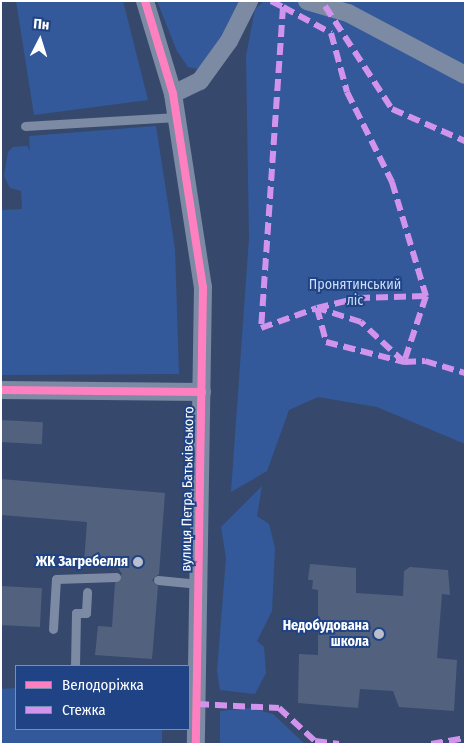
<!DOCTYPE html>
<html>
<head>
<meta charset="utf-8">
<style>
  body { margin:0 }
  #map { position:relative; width:466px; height:745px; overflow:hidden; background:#36496d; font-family:"Fira Sans Condensed",sans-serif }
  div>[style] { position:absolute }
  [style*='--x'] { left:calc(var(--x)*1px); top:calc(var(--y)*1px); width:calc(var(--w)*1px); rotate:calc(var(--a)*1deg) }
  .green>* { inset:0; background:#33599a }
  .building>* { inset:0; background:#52617e; transform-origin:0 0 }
  .lane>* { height:9px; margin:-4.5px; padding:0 4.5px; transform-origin:4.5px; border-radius:4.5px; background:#7c8aa3 }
  .street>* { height:18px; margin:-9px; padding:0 9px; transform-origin:9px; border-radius:9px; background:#7c8aa3 }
  .quiet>* { height:6px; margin-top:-3px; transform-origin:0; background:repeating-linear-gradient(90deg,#d193ec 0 12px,transparent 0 18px) }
  .cycleway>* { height:8px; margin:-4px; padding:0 4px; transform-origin:4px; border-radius:4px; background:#ff80c0 }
  .dots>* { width:14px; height:14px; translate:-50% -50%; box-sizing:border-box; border:2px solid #1f4384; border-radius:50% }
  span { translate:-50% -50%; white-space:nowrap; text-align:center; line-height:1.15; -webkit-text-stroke:4px #1f4384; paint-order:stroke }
  .park-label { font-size:14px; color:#cbdcf7 }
  .street-label { font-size:14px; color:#fff }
  .poi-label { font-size:14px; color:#fff; font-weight:700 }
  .right { translate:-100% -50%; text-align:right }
  .frame { position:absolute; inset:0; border:2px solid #fff; pointer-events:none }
  .legend { position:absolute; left:15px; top:665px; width:175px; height:65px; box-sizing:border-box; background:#1f4384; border:1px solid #798eb5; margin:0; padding:6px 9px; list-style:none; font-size:15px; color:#fff }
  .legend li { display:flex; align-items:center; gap:10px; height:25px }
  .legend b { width:25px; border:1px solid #798eb5 }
  .north { position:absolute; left:15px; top:15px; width:50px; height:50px; -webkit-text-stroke:4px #1f4384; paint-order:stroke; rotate:5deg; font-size:14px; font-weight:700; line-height:20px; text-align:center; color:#fff }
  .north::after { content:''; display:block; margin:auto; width:18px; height:22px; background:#fff; clip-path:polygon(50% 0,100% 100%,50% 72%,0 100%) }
</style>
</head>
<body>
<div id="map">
  <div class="green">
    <i style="clip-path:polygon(16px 1px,123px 1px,148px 100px,34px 115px)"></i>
    <i style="clip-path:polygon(157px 1px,239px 1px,211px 59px,197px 69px,188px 67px,177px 51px)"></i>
    <i style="clip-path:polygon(264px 1px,465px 1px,465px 444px,377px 407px,318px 397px,289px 410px,267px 471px,231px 492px,249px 238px,246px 56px,255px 9px)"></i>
    <i style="clip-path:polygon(156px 126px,175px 249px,179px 374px,1px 375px,1px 210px,22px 209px,21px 191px,10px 188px,4px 176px,8px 152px,13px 147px,27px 146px,30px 151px,29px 136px)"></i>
    <i style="clip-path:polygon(262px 486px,257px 516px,269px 524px,275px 548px,272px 611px,257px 641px,264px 647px,266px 673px,255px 694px,220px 690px,217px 671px,226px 558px,221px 527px)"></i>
    <i style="clip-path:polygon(16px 688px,16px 729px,162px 729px,162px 744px,1px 744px,1px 689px)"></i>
    <i style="clip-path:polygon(250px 708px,273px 714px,305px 744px,220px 744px,220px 711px)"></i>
  </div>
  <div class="building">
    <i style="left:1px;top:420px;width:42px;height:22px;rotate:3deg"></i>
    <i style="clip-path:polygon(1px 479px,165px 493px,159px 574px,152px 580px,158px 586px,152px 659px,95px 655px,98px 626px,112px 627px,115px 583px,122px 574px,117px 566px,84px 563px,87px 522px,1px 515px)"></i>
    <i style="clip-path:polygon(310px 564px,356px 568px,356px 593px,403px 596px,404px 571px,410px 567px,448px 570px,450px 595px,442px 594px,437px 658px,457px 660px,454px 711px,399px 707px,393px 691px,360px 689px,358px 708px,298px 703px,299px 654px,318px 655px,318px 590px,312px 589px,313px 580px,308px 580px)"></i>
    <i style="left:1px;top:586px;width:41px;height:39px;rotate:3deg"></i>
  </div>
  <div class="lane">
    <i style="--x:25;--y:126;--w:152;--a:-3.4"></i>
    <i style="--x:158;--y:580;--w:41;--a:5.6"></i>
    <i style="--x:53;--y:629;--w:50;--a:-86.6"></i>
    <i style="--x:56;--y:579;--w:60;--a:-1.9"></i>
    <i style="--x:75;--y:666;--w:53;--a:-88.9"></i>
    <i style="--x:76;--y:613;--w:10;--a:0"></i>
    <i style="--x:86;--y:613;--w:21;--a:-87"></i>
  </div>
  <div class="street">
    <i style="--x:145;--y:1;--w:97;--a:73.2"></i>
    <i style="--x:173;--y:94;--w:195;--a:81.2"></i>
    <i style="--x:203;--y:287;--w:457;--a:90.9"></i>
    <i style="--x:307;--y:1;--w:43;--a:16.3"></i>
    <i style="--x:348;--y:13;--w:132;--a:27.9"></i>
    <i style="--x:173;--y:94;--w:30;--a:-26"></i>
    <i style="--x:200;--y:81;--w:49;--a:-54.1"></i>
    <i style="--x:229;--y:41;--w:45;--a:-63.4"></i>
    <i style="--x:1;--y:390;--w:201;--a:0.6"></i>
  </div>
  <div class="quiet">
    <i style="--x:271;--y:1;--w:13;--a:27"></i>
    <i style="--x:283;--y:7;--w:322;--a:93.9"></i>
    <i style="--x:261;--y:328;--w:59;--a:-19.7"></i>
    <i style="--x:317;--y:308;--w:42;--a:-13.7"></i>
    <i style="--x:358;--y:298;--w:68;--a:-1.7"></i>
    <i style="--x:426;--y:296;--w:70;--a:108.4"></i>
    <i style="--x:404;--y:362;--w:59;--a:-137.1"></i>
    <i style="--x:361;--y:322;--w:46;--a:-162.3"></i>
    <i style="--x:317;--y:308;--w:35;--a:75"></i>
    <i style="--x:326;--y:342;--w:81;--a:14.4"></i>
    <i style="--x:404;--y:362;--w:21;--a:-3"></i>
    <i style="--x:425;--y:361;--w:42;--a:16.7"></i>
    <i style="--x:325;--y:6;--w:123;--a:57"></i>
    <i style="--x:392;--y:109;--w:80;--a:23.7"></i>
    <i style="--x:283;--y:7;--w:55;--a:28.4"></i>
    <i style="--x:331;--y:33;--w:61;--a:74.8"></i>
    <i style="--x:347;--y:92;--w:101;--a:63.4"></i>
    <i style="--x:392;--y:182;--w:119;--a:73.4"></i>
    <i style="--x:197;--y:704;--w:82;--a:2.8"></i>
    <i style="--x:279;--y:708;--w:49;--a:42.5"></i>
    <i style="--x:315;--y:741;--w:24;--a:7"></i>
    <i style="--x:431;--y:744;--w:35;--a:-10"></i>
  </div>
  <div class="cycleway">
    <i style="--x:145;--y:1;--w:97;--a:73.2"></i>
    <i style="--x:173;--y:94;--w:195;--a:81.2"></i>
    <i style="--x:203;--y:287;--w:457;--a:90.9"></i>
    <i style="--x:1;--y:390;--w:201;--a:0.6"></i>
  </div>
  <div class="dots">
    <i style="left:138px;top:562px;background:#b9bfcc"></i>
    <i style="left:379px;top:634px;background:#b9bfcc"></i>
  </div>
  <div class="park-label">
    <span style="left:355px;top:293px">Пронятинський<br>ліс</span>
  </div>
  <div class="street-label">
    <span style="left:188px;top:489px;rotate:-89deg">вулиця Петра Батьківського</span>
  </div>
  <div class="poi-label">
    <span class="right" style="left:128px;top:562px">ЖК Загребелля</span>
    <span class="right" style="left:369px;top:634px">Недобудована<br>школа</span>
  </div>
  <div class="frame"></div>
  <ul class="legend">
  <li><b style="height:6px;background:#ff80c0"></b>Велодоріжка</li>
  <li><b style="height:6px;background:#d193ec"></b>Стежка</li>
  </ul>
  <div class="north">Пн</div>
</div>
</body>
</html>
